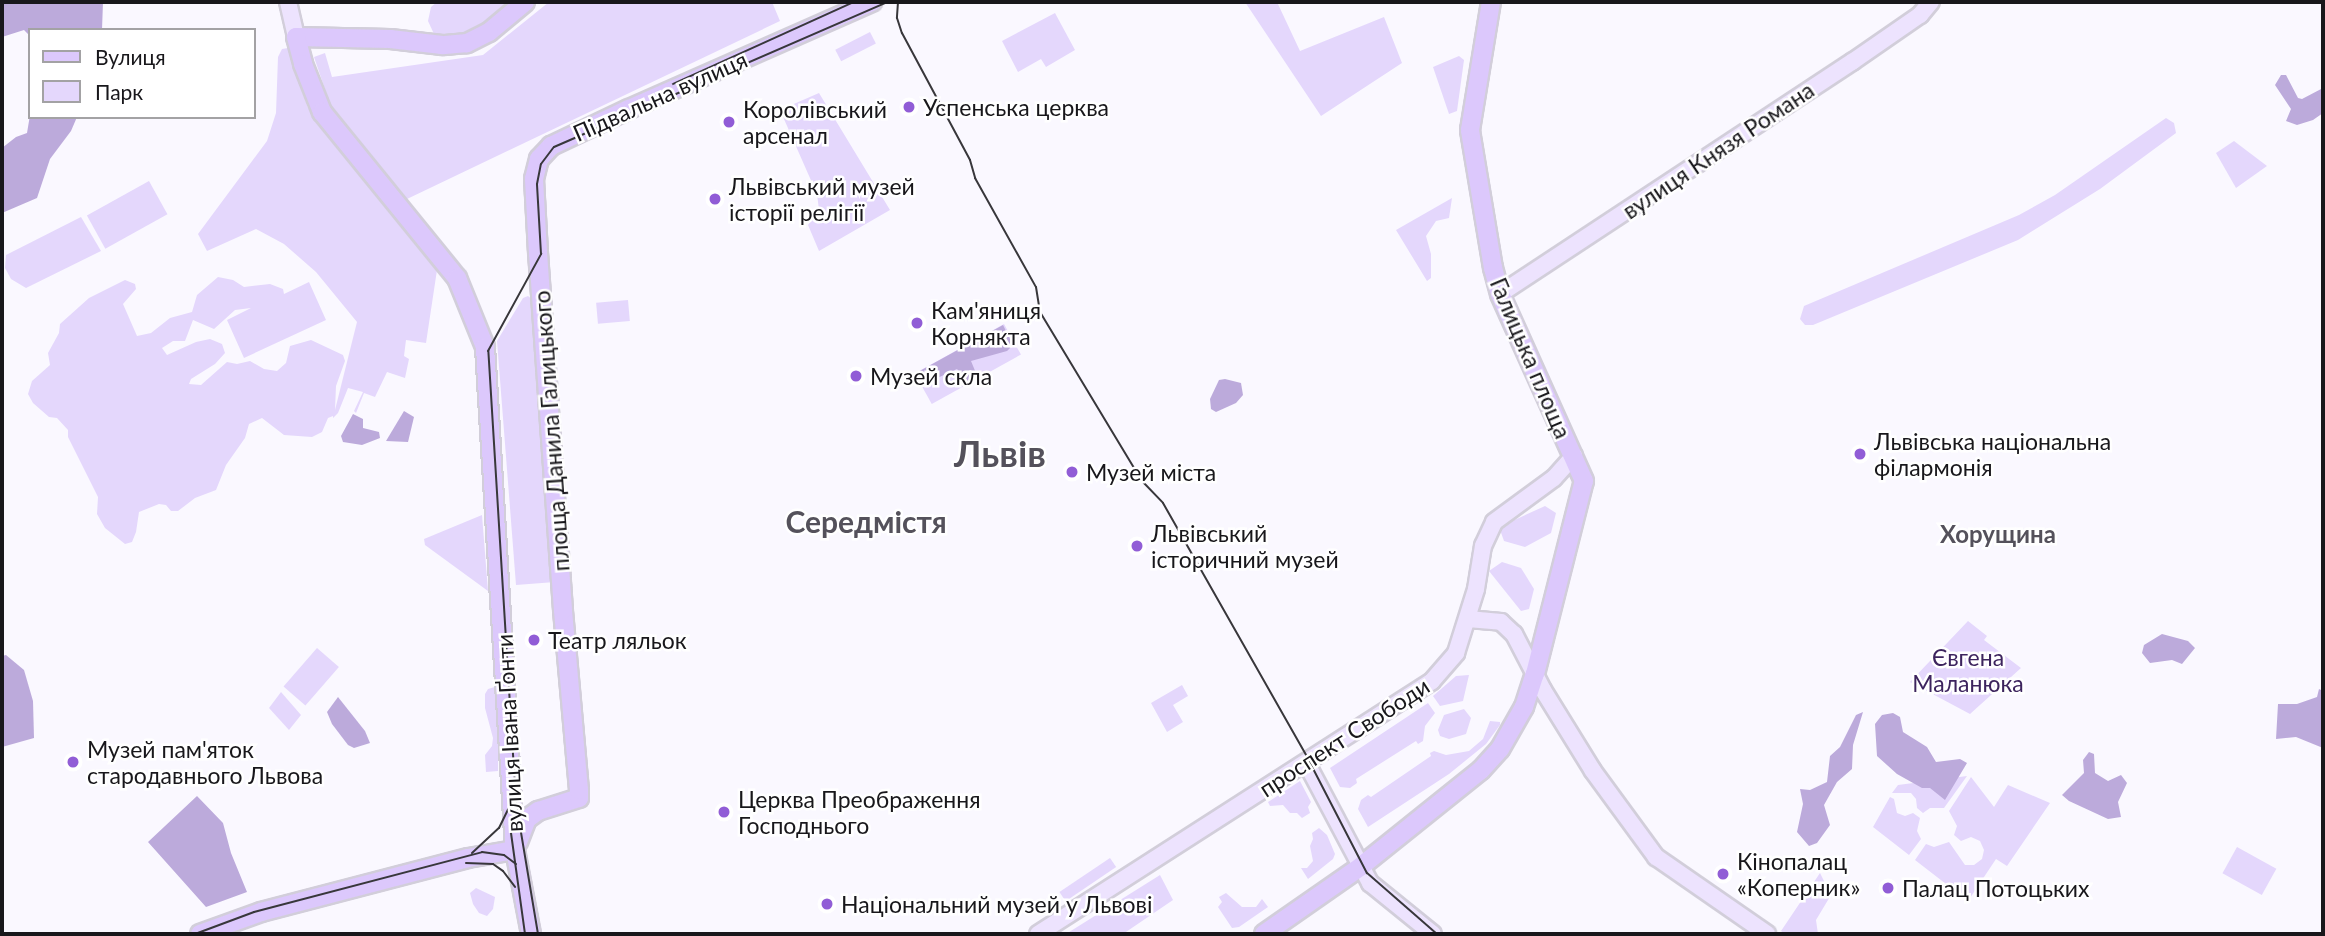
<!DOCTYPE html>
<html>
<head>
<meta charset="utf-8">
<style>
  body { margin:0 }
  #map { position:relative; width:2325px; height:936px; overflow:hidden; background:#faf8ff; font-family:Lato,sans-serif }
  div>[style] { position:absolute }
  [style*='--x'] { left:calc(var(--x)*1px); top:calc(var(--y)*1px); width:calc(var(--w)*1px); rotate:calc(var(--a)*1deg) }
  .green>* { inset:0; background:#e4d7fc; transform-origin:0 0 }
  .forest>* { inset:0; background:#bcaadb }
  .roads { filter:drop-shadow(2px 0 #d2ceda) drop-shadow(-2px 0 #d2ceda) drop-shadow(0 2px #d2ceda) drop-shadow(0 -2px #d2ceda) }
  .secondary>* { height:16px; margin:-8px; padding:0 8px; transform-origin:8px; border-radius:8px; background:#ede3fe }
  .primary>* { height:18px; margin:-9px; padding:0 9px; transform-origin:9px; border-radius:9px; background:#dcc8fc }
  .tram>* { height:2px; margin:-1px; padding:0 1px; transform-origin:1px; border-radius:1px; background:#38373b }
  .dots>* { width:19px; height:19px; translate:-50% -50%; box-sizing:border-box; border:4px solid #fff; border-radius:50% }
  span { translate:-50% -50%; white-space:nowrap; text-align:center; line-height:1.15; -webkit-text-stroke:5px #fff; paint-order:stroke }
  .street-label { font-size:23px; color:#18171b }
  .poi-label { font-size:23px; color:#18171b }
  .left { translate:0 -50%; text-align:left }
  .park-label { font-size:23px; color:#3d245e }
  .neighbourhood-label { font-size:24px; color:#54515b; font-weight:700 }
  .district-label { font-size:30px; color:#54515b; font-weight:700 }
  .town-label { font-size:37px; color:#54515b; font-weight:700 }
  .frame { position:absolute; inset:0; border:4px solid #18171b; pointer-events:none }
  .legend { position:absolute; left:28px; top:28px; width:228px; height:91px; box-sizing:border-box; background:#fff; border:2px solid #a3a2a4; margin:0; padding:9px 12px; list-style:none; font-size:21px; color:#18171b }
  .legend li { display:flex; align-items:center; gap:14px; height:35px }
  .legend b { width:35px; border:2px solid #a3a2a4 }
</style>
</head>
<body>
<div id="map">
  <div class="green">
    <i style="clip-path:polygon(437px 2px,518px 2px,468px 40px,440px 39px,434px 34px,428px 21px,431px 7px)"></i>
    <i style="clip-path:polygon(549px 2px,772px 2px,780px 21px,407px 199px,330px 104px,314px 57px,325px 53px,332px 77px,483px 55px)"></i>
    <i style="clip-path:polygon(1245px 2px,1277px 2px,1300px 51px,1384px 17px,1402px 63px,1321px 116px)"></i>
    <i style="clip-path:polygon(1055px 13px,1075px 50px,1046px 67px,1041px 59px,1018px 72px,1002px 41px)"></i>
    <i style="left:870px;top:32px;width:13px;height:39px;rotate:63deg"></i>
    <i style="clip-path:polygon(288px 48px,308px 108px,437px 270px,426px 343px,406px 340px,404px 356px,409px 359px,405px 378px,387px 372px,375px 397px,364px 393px,356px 413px,354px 411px,363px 392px,348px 388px,338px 413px,333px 418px,333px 416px,328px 418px,322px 432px,312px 437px,284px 435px,262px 418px,249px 424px,245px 438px,226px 465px,216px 490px,195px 498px,178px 511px,171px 511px,166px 505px,159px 504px,139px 512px,136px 532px,132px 542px,125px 544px,105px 528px,97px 514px,98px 497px,68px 437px,68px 430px,57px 418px,49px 417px,33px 403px,28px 394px,32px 381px,50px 365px,48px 353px,59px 333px,60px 324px,89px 298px,125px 280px,135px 284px,136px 289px,123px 304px,137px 336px,151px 333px,170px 318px,192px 312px,197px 295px,218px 277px,233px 280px,244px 287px,270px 284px,283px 289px,284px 294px,309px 282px,326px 320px,244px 358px,227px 320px,251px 308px,235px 310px,214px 329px,193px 320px,185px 341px,173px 341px,162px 348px,167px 355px,196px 342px,210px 339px,222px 344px,225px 353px,215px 364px,191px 379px,189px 384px,201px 385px,227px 362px,237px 364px,250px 361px,264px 369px,277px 371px,286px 363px,290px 346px,311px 340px,343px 355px,345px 361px,336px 386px,335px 410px,357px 322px,316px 272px,284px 244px,256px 229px,207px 251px,198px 234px,267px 141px,276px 113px,278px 57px,282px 49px)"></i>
    <i style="clip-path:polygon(1459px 56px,1464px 60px,1457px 111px,1449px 114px,1433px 67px)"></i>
    <i style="clip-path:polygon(819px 93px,890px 210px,819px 251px,808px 225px,819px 210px,817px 194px,780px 110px)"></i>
    <i style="clip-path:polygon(2166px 118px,2174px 123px,2176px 133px,2100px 189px,2018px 240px,1813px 325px,1805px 325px,1800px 319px,1804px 306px,2019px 215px,2055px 195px)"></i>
    <i style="clip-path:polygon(2234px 141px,2267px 166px,2236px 188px,2216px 153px)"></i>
    <i style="left:149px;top:181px;width:38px;height:71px;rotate:61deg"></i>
    <i style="clip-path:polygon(1452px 198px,1449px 218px,1436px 221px,1426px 236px,1431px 254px,1431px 278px,1427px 281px,1396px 230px)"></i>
    <i style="clip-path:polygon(81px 217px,101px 251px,26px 288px,11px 279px,5px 268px,6px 255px)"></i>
    <i style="clip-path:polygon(528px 296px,533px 300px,555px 582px,516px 585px,497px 341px,523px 298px)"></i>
    <i style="left:628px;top:300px;width:21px;height:32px;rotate:85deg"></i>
    <i style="left:1004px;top:324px;width:35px;height:102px;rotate:61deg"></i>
    <i style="clip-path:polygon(1545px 506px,1556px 513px,1551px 533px,1525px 547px,1504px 541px,1499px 527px)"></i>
    <i style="clip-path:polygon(482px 515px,488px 591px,425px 545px,424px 539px)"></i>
    <i style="clip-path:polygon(1502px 562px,1521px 568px,1534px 589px,1529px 609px,1521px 611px,1489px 571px)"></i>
    <i style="clip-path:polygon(1968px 621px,1987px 636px,1984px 640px,2021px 668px,1970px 714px,1910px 682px)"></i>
    <i style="left:317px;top:648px;width:29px;height:51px;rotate:41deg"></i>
    <i style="clip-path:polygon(1469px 675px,1463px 701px,1440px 706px,1433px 696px,1456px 676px)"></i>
    <i style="clip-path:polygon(1182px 685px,1188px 696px,1173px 705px,1183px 722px,1167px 732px,1151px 703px)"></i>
    <i style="clip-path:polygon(498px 686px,498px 771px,486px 772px,485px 755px,492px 746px,493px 738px,485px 708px,485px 694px,488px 689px)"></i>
    <i style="clip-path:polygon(281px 692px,301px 715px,289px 730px,269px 708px)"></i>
    <i style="clip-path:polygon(1428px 703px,1435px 713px,1425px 726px,1423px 741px,1418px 744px,1416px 741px,1356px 779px,1357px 783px,1350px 788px,1340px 787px,1330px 768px)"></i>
    <i style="clip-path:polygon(1464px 709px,1471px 718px,1466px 734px,1449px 739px,1440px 736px,1438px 730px,1444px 715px)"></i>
    <i style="clip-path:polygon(1490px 721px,1500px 722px,1500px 725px,1486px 744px,1449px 774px,1368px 827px,1358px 809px,1361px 800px,1368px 795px,1371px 797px,1431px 756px,1430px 753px,1434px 751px,1446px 755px,1469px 751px,1483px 739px)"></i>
    <i style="clip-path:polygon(1967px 776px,1944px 808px,1930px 808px,1923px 813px,1917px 808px,1916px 799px,1911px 793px,1892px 793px,1898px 785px)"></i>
    <i style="clip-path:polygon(1971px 777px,1994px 807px,2008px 785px,2050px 803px,2007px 866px,1996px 859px,1968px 901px,1915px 860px,1926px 844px,1934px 847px,1949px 842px,1965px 865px,1974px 865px,1982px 859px,1984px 850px,1980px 841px,1971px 837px,1961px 841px,1954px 835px,1957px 826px,1949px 811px)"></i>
    <i style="clip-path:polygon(1300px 781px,1311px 802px,1308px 807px,1310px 813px,1302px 818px,1297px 813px,1290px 813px,1283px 805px,1270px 806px,1268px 802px)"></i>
    <i style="clip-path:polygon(1890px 797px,1894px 799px,1897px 813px,1905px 816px,1913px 813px,1920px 818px,1917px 831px,1921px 839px,1909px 855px,1873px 827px)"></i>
    <i style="clip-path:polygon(1319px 828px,1327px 835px,1335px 854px,1333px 859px,1308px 879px,1301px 868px,1307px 868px,1313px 861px,1310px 846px,1313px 839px,1312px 833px)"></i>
    <i style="left:2237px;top:847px;width:45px;height:30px;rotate:29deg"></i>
    <i style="left:1110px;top:858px;width:11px;height:61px;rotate:56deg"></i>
    <i style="clip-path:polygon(1820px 873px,1831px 895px,1816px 920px,1818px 934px,1785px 934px,1781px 931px)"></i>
    <i style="clip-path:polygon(1160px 875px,1173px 900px,1123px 934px,1066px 934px)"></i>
    <i style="clip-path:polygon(476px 888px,495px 897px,493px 909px,487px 916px,479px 913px,473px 904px,470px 893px)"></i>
    <i style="clip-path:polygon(1226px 893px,1242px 907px,1256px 907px,1262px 899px,1268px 907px,1239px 927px,1232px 928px,1218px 907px,1222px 902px,1219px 897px)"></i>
  </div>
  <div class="forest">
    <i style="clip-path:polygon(2px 2px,103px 2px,102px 30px,30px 30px,30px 36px,24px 30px,2px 37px)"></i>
    <i style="clip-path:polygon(2281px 75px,2286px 75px,2298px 98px,2302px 99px,2323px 88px,2323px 113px,2313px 120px,2297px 125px,2286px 121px,2291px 109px,2275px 85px)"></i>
    <i style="clip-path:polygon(30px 115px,30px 117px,77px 117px,71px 131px,50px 159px,37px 198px,2px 213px,2px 148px,16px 137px,27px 133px)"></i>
    <i style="clip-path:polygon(1003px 325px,1013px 345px,1007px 351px,971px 361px,978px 378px,967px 381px,957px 369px,933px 380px,916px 373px)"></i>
    <i style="clip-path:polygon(1225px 379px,1241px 383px,1243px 395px,1236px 403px,1216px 412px,1211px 409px,1210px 399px,1219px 380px)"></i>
    <i style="clip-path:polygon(404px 411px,414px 417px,408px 442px,386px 441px)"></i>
    <i style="clip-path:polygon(353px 414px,363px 419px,363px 428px,379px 432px,380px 438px,362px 445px,343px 442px,341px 436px)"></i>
    <i style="clip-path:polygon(2162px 634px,2188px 641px,2195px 648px,2182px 664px,2172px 660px,2150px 663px,2142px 653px,2144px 645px)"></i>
    <i style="clip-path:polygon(6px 655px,24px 670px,33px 701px,34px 738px,2px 747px,2px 656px)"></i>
    <i style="clip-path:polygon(2319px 689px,2323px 691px,2323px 748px,2296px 737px,2276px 739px,2278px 704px,2297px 704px,2317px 697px)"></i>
    <i style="clip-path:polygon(338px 697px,365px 731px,370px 743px,354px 748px,348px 745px,332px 724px,327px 712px)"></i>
    <i style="clip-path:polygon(1863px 712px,1853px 745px,1852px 769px,1837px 782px,1824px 805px,1830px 825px,1817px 843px,1809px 846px,1797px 832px,1803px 804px,1800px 789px,1810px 790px,1827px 782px,1830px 756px,1840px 747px,1856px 715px)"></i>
    <i style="clip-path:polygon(1893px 713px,1900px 717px,1903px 732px,1927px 747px,1936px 762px,1960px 759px,1967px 763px,1945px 800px,1930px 788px,1922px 788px,1897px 774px,1877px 756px,1875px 724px,1882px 715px)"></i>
    <i style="clip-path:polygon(2089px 752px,2094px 754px,2095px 773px,2108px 781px,2121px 775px,2127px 783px,2118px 802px,2121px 817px,2108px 819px,2069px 801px,2062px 795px,2084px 773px,2083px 760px)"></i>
    <i style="clip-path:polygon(197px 796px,223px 823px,231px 853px,247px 892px,206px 907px,148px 842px)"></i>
  </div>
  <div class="roads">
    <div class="secondary">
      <i style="--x:288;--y:2;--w:36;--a:77"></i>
      <i style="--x:1500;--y:294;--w:422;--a:-33.4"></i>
      <i style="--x:1852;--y:62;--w:83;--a:-34.7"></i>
      <i style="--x:1920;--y:15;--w:17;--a:-50"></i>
      <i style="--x:1468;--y:619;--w:33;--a:5"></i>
      <i style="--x:1501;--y:622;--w:18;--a:43"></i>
      <i style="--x:1514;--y:634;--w:63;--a:62.6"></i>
      <i style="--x:1543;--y:690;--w:95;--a:58.3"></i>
      <i style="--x:1593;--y:771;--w:107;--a:53.8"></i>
      <i style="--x:1656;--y:857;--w:135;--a:34.7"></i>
      <i style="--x:1307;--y:764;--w:135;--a:62.1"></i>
      <i style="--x:1370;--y:883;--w:81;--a:39"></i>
      <i style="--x:1038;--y:934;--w:468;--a:-32.7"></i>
      <i style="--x:1432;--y:681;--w:37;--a:-49"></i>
      <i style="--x:1456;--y:653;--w:67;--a:-72.6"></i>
      <i style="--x:1476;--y:589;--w:44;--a:-80.8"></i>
      <i style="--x:1483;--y:546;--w:26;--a:-65"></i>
      <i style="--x:1494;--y:522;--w:74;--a:-36.3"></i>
      <i style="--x:1554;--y:478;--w:30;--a:-48"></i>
    </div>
    <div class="primary">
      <i style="--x:525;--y:2;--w:47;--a:140.2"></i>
      <i style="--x:489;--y:32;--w:25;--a:153"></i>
      <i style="--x:467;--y:43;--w:25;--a:175"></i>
      <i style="--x:442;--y:45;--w:52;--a:-173.4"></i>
      <i style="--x:390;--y:39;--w:94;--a:-178.8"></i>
      <i style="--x:296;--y:37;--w:28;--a:75"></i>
      <i style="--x:303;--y:64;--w:52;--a:68.4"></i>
      <i style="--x:322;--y:112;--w:214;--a:50.9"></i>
      <i style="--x:457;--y:278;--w:74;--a:67.9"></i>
      <i style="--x:485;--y:347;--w:504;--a:86.59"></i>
      <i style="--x:515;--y:850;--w:86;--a:79.2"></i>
      <i style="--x:518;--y:842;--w:25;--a:-69"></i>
      <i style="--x:527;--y:819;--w:14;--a:-36"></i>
      <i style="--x:538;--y:811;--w:43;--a:-17.6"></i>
      <i style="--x:579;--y:798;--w:8;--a:-90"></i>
      <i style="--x:579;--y:790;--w:181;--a:-95.1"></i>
      <i style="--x:563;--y:610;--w:358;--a:-94"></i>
      <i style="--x:538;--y:253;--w:74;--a:-93.1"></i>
      <i style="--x:534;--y:179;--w:21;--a:-76"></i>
      <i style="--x:539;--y:159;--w:18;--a:-47"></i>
      <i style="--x:551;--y:146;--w:86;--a:-25.4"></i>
      <i style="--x:629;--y:109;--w:266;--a:-23.8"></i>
      <i style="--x:200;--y:934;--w:65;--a:-19.8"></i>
      <i style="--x:261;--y:912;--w:214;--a:-14.6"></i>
      <i style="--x:468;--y:858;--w:48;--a:-9.7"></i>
      <i style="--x:1264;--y:934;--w:117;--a:-34.9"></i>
      <i style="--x:1360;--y:867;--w:155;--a:-38.7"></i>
      <i style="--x:1481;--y:770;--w:28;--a:-48"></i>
      <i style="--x:1500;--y:749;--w:48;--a:-60.3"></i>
      <i style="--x:1524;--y:707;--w:35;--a:-72"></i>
      <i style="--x:1535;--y:674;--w:199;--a:-75.8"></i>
      <i style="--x:1584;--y:481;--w:205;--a:-114.2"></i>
      <i style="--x:1500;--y:294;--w:27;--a:-105"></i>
      <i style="--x:1493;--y:268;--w:140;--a:-99.5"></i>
      <i style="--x:1470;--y:130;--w:130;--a:-80.7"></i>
    </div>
  </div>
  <div class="tram">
    <i style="--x:898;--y:2;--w:16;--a:94"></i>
    <i style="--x:897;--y:18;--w:16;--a:72"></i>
    <i style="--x:902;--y:33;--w:144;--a:61.8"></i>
    <i style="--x:970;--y:160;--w:19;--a:74"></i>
    <i style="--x:975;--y:178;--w:125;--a:60.8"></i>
    <i style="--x:1036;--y:287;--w:25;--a:81"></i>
    <i style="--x:1040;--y:312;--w:197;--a:58.9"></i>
    <i style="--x:1142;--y:481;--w:30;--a:46"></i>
    <i style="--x:1163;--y:503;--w:290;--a:60.4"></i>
    <i style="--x:1306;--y:755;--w:133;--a:62.7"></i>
    <i style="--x:1367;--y:873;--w:93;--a:41.1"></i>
    <i style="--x:673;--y:84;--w:199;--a:-24.4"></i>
    <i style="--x:511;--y:833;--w:102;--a:82.1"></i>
    <i style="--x:472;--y:853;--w:37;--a:-43"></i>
    <i style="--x:499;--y:828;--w:25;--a:-64"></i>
    <i style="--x:466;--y:863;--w:27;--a:2"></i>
    <i style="--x:493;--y:864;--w:12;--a:35"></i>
    <i style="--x:503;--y:871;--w:20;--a:53"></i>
    <i style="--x:195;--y:934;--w:63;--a:-20.4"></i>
    <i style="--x:254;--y:912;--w:236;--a:-14.7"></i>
    <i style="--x:482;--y:852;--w:22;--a:8"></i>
    <i style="--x:504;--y:855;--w:15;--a:37"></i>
    <i style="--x:538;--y:934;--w:133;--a:-99.5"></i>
    <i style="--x:516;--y:803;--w:453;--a:-93.5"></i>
    <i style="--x:488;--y:351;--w:111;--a:-61.3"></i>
    <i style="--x:541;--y:254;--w:70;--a:-93.3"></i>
    <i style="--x:537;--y:184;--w:20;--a:-79"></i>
    <i style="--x:541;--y:164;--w:21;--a:-53"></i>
    <i style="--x:554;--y:147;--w:364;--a:-23.5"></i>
  </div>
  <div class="dots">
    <i style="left:909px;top:107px;background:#915dd6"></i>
    <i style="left:729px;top:122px;background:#915dd6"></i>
    <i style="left:715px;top:199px;background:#915dd6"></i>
    <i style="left:917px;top:323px;background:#915dd6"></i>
    <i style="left:856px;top:376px;background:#915dd6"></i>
    <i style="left:1860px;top:454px;background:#915dd6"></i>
    <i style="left:1072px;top:472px;background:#915dd6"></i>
    <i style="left:1137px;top:546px;background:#915dd6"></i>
    <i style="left:534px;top:640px;background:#915dd6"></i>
    <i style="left:73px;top:762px;background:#915dd6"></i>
    <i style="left:724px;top:812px;background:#915dd6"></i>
    <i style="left:1723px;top:874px;background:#915dd6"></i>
    <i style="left:1888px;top:888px;background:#915dd6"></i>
    <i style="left:827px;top:904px;background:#915dd6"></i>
  </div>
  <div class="street-label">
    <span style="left:660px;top:96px;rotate:-24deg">Підвальна вулиця</span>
    <span style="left:1718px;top:150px;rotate:-34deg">вулиця Князя Романа</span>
    <span style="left:1531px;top:358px;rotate:67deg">Галицька площа</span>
    <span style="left:551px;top:431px;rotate:-94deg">площа Данила Галицького</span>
    <span style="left:509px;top:733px;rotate:-93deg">вулиця Івана Ґонти</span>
    <span style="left:1344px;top:737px;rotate:-33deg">проспект Свободи</span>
  </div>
  <div class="poi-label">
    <span class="left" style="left:923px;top:107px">Успенська церква</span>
    <span class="left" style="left:743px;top:122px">Королівський<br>арсенал</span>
    <span class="left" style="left:729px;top:199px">Львівський музей<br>історії релігії</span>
    <span class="left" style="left:931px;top:323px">Кам'яниця<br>Корнякта</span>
    <span class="left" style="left:870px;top:376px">Музей скла</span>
    <span class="left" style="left:1874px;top:454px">Львівська національна<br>філармонія</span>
    <span class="left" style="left:1086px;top:472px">Музей міста</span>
    <span class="left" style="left:1151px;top:546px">Львівський<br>історичний музей</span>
    <span class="left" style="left:548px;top:640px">Театр ляльок</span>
    <span class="left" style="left:87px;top:762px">Музей пам'яток<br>стародавнього Львова</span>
    <span class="left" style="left:738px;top:812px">Церква Преображення<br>Господнього</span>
    <span class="left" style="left:1737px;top:874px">Кінопалац<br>«Коперник»</span>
    <span class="left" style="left:1902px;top:888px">Палац Потоцьких</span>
    <span class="left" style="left:841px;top:904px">Національний музей у Львові</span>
  </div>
  <div class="park-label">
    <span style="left:1968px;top:670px">Євгена<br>Маланюка</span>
  </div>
  <div class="neighbourhood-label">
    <span style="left:1998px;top:534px">Хорущина</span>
  </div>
  <div class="district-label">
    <span style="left:866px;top:521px">Середмістя</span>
  </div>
  <div class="town-label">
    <span style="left:1000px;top:453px">Львів</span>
  </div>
  <div class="frame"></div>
  <ul class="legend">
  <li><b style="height:9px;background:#dcc8fc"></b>Вулиця</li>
  <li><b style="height:19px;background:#e4d7fc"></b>Парк</li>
  </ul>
</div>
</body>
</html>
